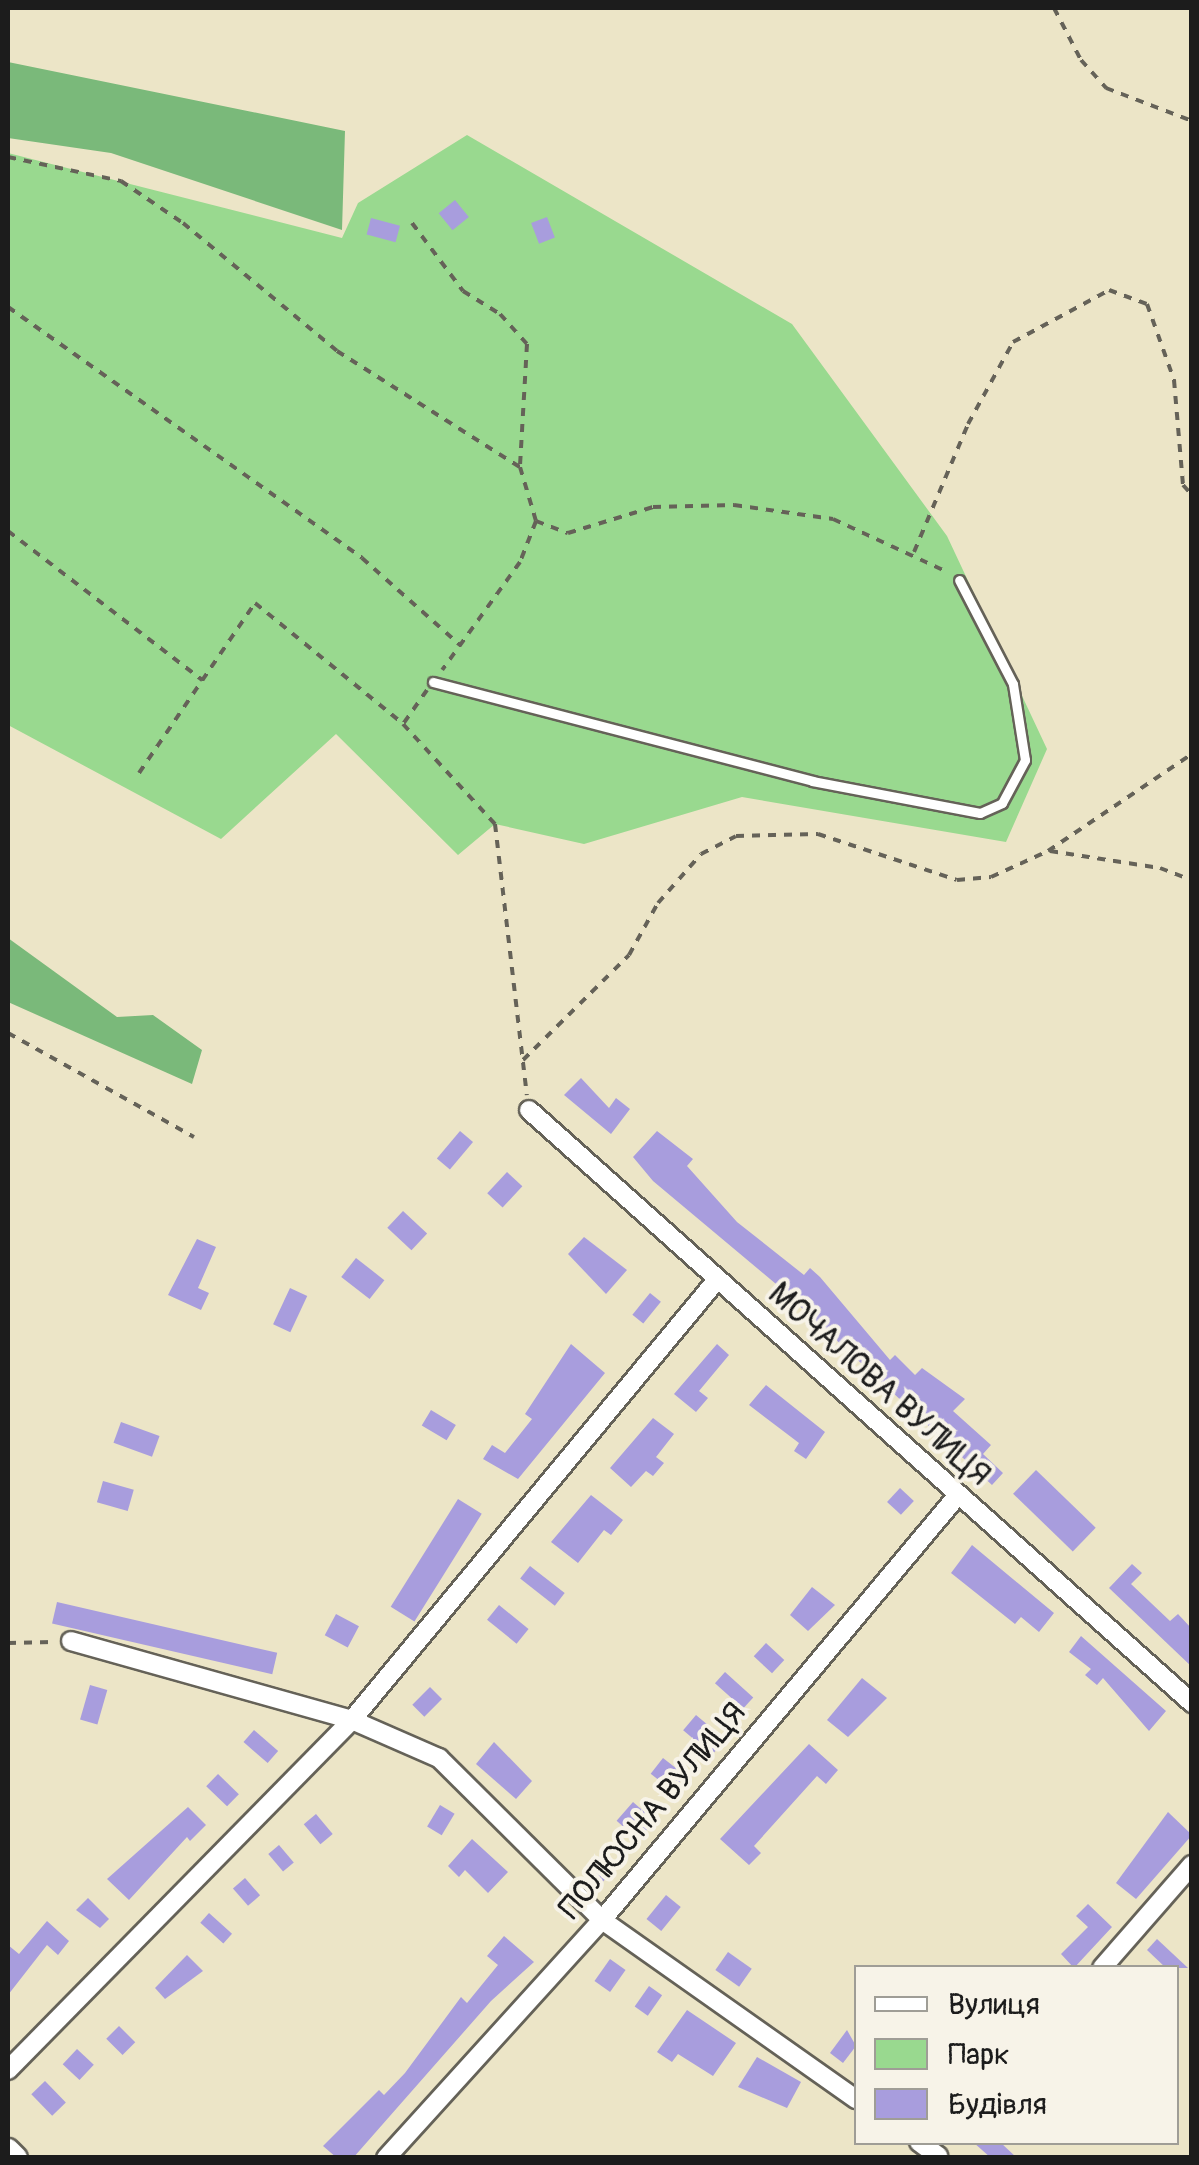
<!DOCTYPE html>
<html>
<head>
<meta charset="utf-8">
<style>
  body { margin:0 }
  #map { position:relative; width:1199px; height:2165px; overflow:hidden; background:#ece5c7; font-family:Pangolin,sans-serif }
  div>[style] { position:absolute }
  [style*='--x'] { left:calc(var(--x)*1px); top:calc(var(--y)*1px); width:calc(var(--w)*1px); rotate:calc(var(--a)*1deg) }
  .green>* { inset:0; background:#99d98f }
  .forest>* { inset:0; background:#7ab97a }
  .building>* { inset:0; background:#a89ddd; transform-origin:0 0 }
  .path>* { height:4px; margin-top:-2px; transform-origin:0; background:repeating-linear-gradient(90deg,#656258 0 8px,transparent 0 16px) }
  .roads { filter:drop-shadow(2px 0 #656258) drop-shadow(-2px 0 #656258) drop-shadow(0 2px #656258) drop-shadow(0 -2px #656258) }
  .service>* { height:9px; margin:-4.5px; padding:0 4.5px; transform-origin:4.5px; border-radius:4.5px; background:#fff }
  .minor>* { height:18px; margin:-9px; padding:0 9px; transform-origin:9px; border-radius:9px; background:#fff }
  .tertiary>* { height:22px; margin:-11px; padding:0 11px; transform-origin:11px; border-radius:11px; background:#fff }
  span { translate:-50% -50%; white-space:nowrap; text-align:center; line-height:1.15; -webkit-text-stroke:8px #f7f3e8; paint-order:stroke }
  .street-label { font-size:32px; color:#1c1c1c }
  .frame { position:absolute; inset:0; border:10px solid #1c1c1c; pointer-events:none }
  .legend { position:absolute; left:854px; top:1965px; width:325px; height:180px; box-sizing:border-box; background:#f7f3e8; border:2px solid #9f9d96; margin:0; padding:12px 18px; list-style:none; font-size:30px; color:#1c1c1c }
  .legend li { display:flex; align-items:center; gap:20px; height:50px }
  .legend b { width:50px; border:2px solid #9f9d96 }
</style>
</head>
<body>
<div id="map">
  <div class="green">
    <i style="clip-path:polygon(467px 135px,792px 324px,947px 536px,1047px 749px,1006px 842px,742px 797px,584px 844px,495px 824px,458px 855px,336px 734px,221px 839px,8px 725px,8px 153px,342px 238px,358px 203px)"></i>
  </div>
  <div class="forest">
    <i style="clip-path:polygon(8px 62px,345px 131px,342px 230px,111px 153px,8px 138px)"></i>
    <i style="clip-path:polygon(8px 938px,117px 1017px,153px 1015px,202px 1050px,192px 1084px,8px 1002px)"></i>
  </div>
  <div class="building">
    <i style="left:455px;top:200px;width:22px;height:21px;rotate:51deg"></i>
    <i style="left:547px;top:217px;width:22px;height:17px;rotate:69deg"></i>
    <i style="left:371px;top:218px;width:30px;height:17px;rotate:15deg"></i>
    <i style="clip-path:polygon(581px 1078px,609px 1108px,616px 1098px,630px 1109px,611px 1134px,564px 1095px)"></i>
    <i style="left:460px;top:1131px;width:17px;height:36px;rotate:40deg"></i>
    <i style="clip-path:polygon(657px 1131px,693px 1159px,687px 1166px,737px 1222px,804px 1275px,810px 1268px,820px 1277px,890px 1360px,895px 1355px,915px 1375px,922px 1368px,965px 1399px,953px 1411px,991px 1445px,983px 1454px,1003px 1473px,992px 1485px,776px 1284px,653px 1181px,633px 1157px)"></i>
    <i style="left:507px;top:1172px;width:21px;height:29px;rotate:43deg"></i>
    <i style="left:403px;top:1211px;width:33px;height:23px;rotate:43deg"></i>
    <i style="clip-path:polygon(584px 1237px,627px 1270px,606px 1294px,568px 1254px)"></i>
    <i style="clip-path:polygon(197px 1239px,216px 1247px,198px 1288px,209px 1293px,201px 1310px,168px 1295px)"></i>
    <i style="left:356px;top:1258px;width:36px;height:24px;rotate:38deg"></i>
    <i style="left:290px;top:1288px;width:19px;height:40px;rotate:25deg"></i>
    <i style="left:650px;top:1293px;width:14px;height:28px;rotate:39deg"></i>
    <i style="clip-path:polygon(571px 1344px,605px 1373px,518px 1479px,483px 1459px,492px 1445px,505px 1453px,532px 1419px,525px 1414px)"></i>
    <i style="clip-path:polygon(717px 1344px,729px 1355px,699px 1391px,708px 1398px,696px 1412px,674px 1394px)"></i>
    <i style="clip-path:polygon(766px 1385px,825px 1432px,806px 1459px,794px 1451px,799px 1443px,749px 1405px)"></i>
    <i style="left:431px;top:1410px;width:29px;height:18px;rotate:31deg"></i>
    <i style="clip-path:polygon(653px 1418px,674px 1434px,656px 1457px,664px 1463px,653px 1476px,646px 1471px,631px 1487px,610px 1468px)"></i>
    <i style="left:121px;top:1422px;width:41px;height:22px;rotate:20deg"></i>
    <i style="left:1036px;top:1470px;width:83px;height:33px;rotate:44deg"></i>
    <i style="left:103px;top:1481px;width:32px;height:22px;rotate:16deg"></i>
    <i style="left:900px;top:1488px;width:19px;height:19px;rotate:43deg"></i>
    <i style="clip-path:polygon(591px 1495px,623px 1520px,611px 1535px,604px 1530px,578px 1563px,551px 1542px)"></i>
    <i style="left:458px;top:1499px;width:28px;height:127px;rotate:32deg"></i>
    <i style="clip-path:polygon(972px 1545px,1054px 1613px,1039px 1632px,1021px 1617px,1015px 1624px,951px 1573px)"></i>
    <i style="clip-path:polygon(1132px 1564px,1142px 1573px,1131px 1584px,1170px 1621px,1178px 1614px,1192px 1629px,1192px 1667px,1109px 1588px)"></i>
    <i style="left:530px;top:1566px;width:44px;height:16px;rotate:38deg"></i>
    <i style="clip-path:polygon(812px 1587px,835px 1605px,808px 1631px,790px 1615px)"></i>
    <i style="left:57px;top:1602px;width:226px;height:22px;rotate:13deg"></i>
    <i style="left:499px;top:1605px;width:38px;height:19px;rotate:39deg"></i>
    <i style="left:336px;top:1614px;width:26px;height:24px;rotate:28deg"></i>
    <i style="clip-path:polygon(1081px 1636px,1166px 1711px,1149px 1731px,1103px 1678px,1097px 1685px,1085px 1675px,1091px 1669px,1069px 1652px)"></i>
    <i style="left:766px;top:1643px;width:25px;height:18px;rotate:43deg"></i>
    <i style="left:725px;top:1672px;width:38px;height:15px;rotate:42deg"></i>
    <i style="clip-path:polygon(862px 1678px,887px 1698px,848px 1737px,827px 1720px)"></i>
    <i style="left:90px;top:1685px;width:18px;height:36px;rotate:16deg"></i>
    <i style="left:430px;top:1687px;width:17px;height:25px;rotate:45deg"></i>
    <i style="left:696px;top:1715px;width:38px;height:20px;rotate:40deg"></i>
    <i style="left:254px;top:1730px;width:32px;height:16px;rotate:41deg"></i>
    <i style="clip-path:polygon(494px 1742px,532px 1781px,516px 1799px,476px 1764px)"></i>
    <i style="clip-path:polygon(809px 1744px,838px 1770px,826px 1784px,817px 1776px,754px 1846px,761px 1853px,749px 1865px,720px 1839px)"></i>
    <i style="left:663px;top:1758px;width:28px;height:20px;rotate:38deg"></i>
    <i style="left:218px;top:1774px;width:29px;height:17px;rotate:44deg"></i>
    <i style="left:633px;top:1802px;width:29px;height:25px;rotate:41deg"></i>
    <i style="left:440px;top:1805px;width:17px;height:25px;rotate:31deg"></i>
    <i style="clip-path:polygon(188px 1807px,206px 1825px,190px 1841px,187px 1837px,129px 1900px,107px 1879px)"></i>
    <i style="clip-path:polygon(1168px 1812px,1192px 1835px,1136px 1899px,1116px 1883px)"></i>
    <i style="left:316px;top:1814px;width:26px;height:16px;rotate:50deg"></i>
    <i style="clip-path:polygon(472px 1839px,508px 1872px,488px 1893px,465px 1870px,459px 1877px,448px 1866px)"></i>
    <i style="left:279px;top:1845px;width:23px;height:14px;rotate:50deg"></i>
    <i style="left:604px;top:1857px;width:16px;height:24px;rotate:43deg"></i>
    <i style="left:245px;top:1878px;width:23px;height:16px;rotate:49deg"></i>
    <i style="left:666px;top:1895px;width:19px;height:31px;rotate:39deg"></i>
    <i style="clip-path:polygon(88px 1898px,109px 1919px,100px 1928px,76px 1910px)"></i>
    <i style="clip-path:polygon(1088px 1904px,1112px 1927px,1074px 1968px,1061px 1954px,1088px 1927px,1076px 1916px)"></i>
    <i style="left:209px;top:1913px;width:31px;height:13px;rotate:42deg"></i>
    <i style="clip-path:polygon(47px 1921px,69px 1941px,58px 1955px,47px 1945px,8px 1995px,8px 1945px,19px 1954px)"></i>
    <i style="clip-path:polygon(504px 1936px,534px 1962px,491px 2001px,353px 2158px,337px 2158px,323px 2146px,379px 2090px,384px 2095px,405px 2073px,461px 1997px,467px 2003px,498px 1965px,487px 1956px)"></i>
    <i style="clip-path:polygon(1157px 1939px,1188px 1968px,1166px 1968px,1147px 1950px)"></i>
    <i style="left:728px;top:1952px;width:29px;height:22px;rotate:35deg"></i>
    <i style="clip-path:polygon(187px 1955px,203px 1971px,165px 1999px,155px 1988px)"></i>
    <i style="left:610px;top:1959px;width:19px;height:27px;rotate:35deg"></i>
    <i style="left:649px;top:1986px;width:16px;height:25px;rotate:35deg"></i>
    <i style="clip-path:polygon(687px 2010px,736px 2043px,713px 2076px,678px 2054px,672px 2062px,657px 2052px)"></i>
    <i style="left:119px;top:2026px;width:23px;height:18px;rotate:45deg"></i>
    <i style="clip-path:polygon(847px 2030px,856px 2046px,843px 2063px,830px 2053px)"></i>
    <i style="left:77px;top:2049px;width:23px;height:21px;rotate:43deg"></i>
    <i style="clip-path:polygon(757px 2057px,801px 2082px,787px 2108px,738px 2087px)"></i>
    <i style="left:45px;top:2081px;width:30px;height:19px;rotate:46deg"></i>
    <i style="clip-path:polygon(973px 2142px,1000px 2142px,1017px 2158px,991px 2158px)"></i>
  </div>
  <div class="path">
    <i style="--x:1054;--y:8;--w:59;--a:62.6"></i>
    <i style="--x:1081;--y:60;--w:38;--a:48"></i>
    <i style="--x:1106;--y:88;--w:92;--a:21"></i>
    <i style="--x:8;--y:157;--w:116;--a:12"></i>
    <i style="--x:121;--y:181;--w:75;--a:34.1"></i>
    <i style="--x:183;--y:223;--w:200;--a:39.7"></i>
    <i style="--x:337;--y:351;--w:217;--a:32.4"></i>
    <i style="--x:520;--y:467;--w:56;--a:73.5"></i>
    <i style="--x:536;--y:521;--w:44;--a:111.3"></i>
    <i style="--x:520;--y:562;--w:133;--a:125.8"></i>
    <i style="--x:412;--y:223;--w:85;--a:53.1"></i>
    <i style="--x:463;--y:291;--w:44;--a:31.9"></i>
    <i style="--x:500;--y:314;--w:40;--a:48"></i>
    <i style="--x:527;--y:344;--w:123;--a:93.3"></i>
    <i style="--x:8;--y:307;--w:434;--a:35.3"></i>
    <i style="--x:362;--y:558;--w:131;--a:41.6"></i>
    <i style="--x:536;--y:521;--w:34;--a:21"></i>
    <i style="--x:568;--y:533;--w:89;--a:-17"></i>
    <i style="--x:653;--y:507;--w:81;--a:-1.4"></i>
    <i style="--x:734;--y:505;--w:100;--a:8"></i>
    <i style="--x:833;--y:519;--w:126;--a:24.9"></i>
    <i style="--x:8;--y:531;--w:245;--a:37.5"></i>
    <i style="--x:914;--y:552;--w:139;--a:-67.1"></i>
    <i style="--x:968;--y:424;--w:94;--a:-61.2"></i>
    <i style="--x:1013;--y:342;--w:109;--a:-28.4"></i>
    <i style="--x:1109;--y:290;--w:40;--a:20.2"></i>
    <i style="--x:1147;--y:304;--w:81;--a:70.4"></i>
    <i style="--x:1174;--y:380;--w:105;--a:85.1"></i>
    <i style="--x:1183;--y:485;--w:13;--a:48"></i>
    <i style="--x:427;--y:690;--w:42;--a:125.2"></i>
    <i style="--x:403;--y:724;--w:136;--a:47.4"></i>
    <i style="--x:495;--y:824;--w:273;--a:83.3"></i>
    <i style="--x:139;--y:773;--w:206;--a:-55.7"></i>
    <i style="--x:255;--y:603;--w:190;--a:39.2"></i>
    <i style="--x:1050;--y:851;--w:111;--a:8.8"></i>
    <i style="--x:1160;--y:868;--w:34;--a:21"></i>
    <i style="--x:8;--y:1033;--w:213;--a:29.2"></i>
    <i style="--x:523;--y:1060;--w:149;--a:-44.7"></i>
    <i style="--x:629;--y:955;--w:60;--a:-60.9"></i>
    <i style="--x:658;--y:903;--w:65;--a:-48.7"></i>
    <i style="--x:701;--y:854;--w:39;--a:-27"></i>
    <i style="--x:736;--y:836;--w:82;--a:-1.4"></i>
    <i style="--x:818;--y:834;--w:146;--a:18.3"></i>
    <i style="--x:957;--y:880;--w:34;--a:-5"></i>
    <i style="--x:991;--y:877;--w:63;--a:-24.5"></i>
    <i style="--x:1048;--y:851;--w:174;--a:-34"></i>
    <i style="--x:8;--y:1643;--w:45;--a:-1.3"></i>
  </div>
  <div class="roads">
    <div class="service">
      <i style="--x:433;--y:682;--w:392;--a:14.6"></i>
      <i style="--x:812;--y:781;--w:171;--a:10.8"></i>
      <i style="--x:980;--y:813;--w:24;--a:-24"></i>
      <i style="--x:1002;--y:803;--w:49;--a:-61.9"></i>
      <i style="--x:1025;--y:760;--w:77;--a:-99"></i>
      <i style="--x:1013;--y:684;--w:117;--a:-117.4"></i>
    </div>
    <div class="minor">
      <i style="--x:529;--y:1110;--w:890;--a:41.81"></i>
      <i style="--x:71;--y:1641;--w:292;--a:15.7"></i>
      <i style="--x:352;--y:1720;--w:95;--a:23.6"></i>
      <i style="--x:439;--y:1758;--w:230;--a:44.8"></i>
      <i style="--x:602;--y:1920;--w:311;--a:35.2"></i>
      <i style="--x:1102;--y:1968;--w:137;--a:-48.9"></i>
      <i style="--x:8;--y:2070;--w:491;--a:-45.5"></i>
      <i style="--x:352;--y:1720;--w:570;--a:-50.34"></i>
      <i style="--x:919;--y:2142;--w:24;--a:36"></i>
      <i style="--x:386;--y:2158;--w:321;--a:-47.8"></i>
      <i style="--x:602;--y:1920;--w:554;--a:-50.05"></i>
    </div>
    <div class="tertiary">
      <i style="--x:8;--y:2150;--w:11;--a:45"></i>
    </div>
  </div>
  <div class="street-label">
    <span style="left:879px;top:1385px;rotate:42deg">МОЧАЛОВА ВУЛИЦЯ</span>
    <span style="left:653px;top:1811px;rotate:-50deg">ПОЛЮСНА ВУЛИЦЯ</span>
  </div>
  <div class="frame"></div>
  <ul class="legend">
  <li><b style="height:12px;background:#fff"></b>Вулиця</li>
  <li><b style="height:28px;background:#99d98f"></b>Парк</li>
  <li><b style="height:28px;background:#a89ddd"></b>Будівля</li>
  </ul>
</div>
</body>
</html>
